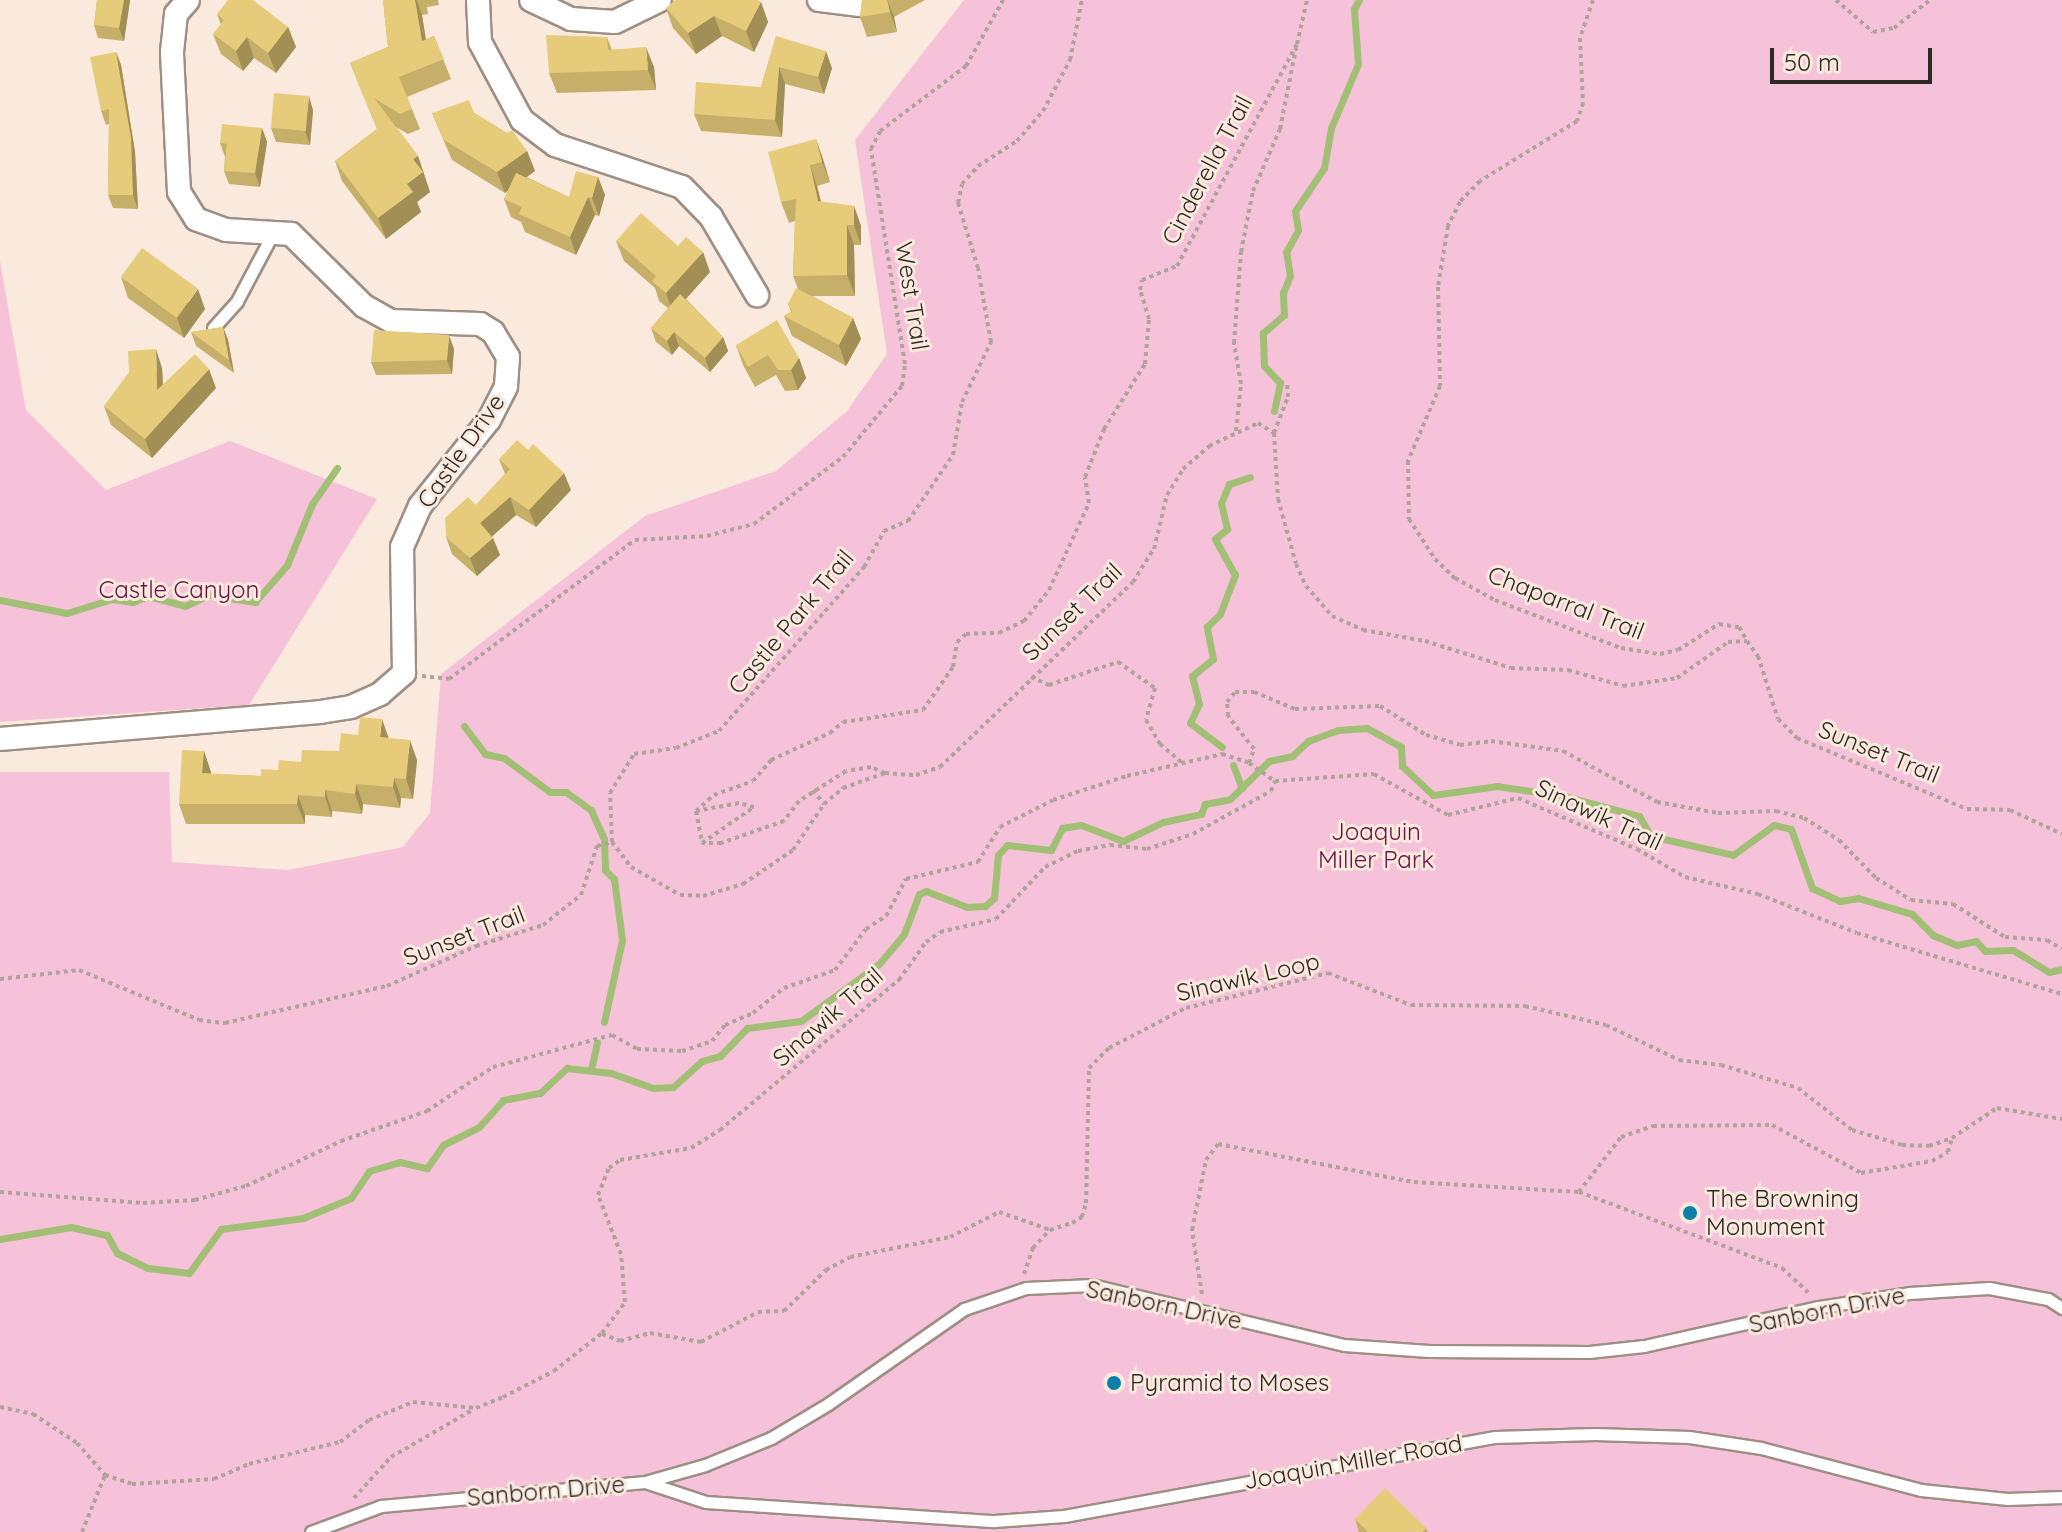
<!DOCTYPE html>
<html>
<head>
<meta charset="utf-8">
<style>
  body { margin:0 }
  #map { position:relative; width:2062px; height:1532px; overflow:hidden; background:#fae9dd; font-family:Quicksand,sans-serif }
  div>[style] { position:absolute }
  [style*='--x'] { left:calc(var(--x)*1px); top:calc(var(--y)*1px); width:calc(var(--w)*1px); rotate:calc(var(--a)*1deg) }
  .green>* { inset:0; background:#f6c2d9 }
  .stream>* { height:7px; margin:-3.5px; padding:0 3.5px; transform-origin:3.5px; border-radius:3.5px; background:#a2c075 }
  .path>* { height:4px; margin-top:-2px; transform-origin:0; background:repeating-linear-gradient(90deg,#b0a39a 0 4px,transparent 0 8px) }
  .roads { filter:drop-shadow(2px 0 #9e8f84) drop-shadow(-2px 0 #9e8f84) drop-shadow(0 2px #9e8f84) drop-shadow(0 -2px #9e8f84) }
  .lane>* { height:11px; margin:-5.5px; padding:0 5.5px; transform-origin:5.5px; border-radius:5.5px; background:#fff }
  .street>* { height:22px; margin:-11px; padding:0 11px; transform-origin:11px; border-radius:11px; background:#fff }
  .wall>* { inset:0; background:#c6af69 }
  .shaded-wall>* { inset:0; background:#a18f55 }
  .building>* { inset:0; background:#e6cc7a; transform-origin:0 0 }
  .dots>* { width:22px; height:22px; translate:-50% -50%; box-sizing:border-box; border:4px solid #fae9dd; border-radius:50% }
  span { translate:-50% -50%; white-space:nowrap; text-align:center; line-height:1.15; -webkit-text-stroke:6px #fae9dd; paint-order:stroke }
  .street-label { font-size:24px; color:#302a26 }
  .park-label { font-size:24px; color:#6d1048 }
  .poi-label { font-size:24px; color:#302a26 }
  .left { translate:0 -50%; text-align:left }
  .scale { position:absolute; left:1770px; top:48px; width:162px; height:36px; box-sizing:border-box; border:4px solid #302a26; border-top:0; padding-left:10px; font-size:24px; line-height:28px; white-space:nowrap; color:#302a26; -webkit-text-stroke:6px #fae9dd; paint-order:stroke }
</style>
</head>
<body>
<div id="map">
  <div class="green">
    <i style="clip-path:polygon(964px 0,2062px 0,2062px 1532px,0 1532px,0 772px,169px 772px,172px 862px,288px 870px,403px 847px,430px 813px,441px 674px,645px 516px,776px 471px,847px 411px,887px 354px,855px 140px)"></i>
    <i style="clip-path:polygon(0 261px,26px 410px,106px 490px,230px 441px,377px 499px,249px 705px,0 722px)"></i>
  </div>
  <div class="stream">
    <i style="--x:1274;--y:411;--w:29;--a:-78"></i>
    <i style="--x:1280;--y:383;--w:23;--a:-133"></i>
    <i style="--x:1264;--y:366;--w:33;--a:-92"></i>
    <i style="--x:1263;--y:333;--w:28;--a:-41"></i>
    <i style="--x:1284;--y:315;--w:22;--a:-93"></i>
    <i style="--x:1283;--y:293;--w:18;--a:-68"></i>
    <i style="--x:1290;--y:276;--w:24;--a:-99"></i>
    <i style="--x:1286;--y:252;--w:25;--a:-61"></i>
    <i style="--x:1298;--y:230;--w:19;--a:-99"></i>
    <i style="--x:1295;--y:211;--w:52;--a:-56"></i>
    <i style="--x:1324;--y:168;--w:41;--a:-80.1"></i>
    <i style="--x:1331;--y:128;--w:69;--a:-67.1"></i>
    <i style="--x:1358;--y:64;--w:55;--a:-94.2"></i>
    <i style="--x:1354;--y:9;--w:10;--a:-61"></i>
    <i style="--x:0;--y:600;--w:68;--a:11"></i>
    <i style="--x:67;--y:613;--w:47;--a:-17.3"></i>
    <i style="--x:112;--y:599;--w:21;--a:8"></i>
    <i style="--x:133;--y:602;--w:16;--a:-22"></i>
    <i style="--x:148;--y:596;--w:38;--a:15"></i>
    <i style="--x:185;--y:606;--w:26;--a:-25"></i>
    <i style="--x:209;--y:595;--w:47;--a:8.7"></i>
    <i style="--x:255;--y:602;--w:49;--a:-49.1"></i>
    <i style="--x:287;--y:565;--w:66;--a:-67.7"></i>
    <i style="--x:312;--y:504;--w:44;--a:-55.2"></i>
    <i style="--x:464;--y:726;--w:35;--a:53"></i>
    <i style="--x:485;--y:754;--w:19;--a:12"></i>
    <i style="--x:504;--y:758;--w:57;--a:36.5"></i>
    <i style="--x:550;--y:792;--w:16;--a:0"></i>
    <i style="--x:566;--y:792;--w:31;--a:36"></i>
    <i style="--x:591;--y:810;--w:32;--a:66"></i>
    <i style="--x:604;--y:839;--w:31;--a:88"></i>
    <i style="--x:605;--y:870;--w:13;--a:45"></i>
    <i style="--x:614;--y:879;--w:62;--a:82.5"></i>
    <i style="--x:622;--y:940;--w:84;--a:102.4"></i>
    <i style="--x:1222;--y:747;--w:40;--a:-143"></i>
    <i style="--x:1190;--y:723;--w:21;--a:-65"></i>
    <i style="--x:1199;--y:704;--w:29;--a:-104"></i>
    <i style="--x:1192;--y:676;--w:27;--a:-39"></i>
    <i style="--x:1213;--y:659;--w:33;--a:-101"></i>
    <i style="--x:1207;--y:627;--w:18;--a:-45"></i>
    <i style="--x:1220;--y:614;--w:42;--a:-69"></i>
    <i style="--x:1235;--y:575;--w:41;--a:-119.1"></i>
    <i style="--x:1215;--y:539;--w:16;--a:-40"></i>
    <i style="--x:1227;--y:529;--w:27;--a:-103"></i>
    <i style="--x:1221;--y:503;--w:21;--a:-67"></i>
    <i style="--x:1229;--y:484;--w:22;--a:-18"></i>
    <i style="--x:1233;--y:765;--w:25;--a:69"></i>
    <i style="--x:591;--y:1069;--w:27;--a:-77"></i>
    <i style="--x:0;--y:1239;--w:72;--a:-9.6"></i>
    <i style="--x:71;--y:1227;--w:37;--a:13"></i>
    <i style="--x:107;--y:1235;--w:21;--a:61"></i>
    <i style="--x:117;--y:1253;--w:34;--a:26"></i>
    <i style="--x:148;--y:1268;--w:41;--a:7"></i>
    <i style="--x:189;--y:1273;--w:54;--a:-54"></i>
    <i style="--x:221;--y:1229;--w:83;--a:-7.6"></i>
    <i style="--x:303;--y:1218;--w:52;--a:-22.6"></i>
    <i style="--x:351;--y:1198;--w:32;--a:-56"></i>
    <i style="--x:369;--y:1171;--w:32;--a:-16"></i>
    <i style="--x:400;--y:1162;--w:28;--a:13"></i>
    <i style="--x:427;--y:1168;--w:28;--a:-55"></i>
    <i style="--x:443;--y:1145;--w:40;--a:-26.6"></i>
    <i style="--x:479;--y:1127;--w:36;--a:-48"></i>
    <i style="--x:503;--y:1100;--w:38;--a:-11"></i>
    <i style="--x:540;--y:1093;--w:37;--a:-43"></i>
    <i style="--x:567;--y:1068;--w:44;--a:6.5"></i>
    <i style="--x:611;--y:1073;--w:45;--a:19.7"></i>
    <i style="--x:653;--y:1088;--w:20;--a:-3"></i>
    <i style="--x:673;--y:1087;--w:39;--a:-42"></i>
    <i style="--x:702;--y:1061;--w:19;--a:-16"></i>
    <i style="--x:720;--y:1056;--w:39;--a:-46"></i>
    <i style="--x:747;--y:1028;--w:54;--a:-7.4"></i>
    <i style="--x:801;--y:1021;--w:97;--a:-36.2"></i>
    <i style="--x:879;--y:964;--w:39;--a:-50"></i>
    <i style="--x:904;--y:934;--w:43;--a:-69.4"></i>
    <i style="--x:919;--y:894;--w:8;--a:-23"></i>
    <i style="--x:926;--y:891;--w:44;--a:21.3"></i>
    <i style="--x:967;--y:907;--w:18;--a:-3"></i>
    <i style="--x:985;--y:906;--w:12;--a:-42"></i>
    <i style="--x:994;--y:898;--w:43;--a:-84.7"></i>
    <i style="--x:998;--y:855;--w:13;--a:-48"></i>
    <i style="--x:1007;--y:845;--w:44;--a:6.5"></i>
    <i style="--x:1051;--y:850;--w:25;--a:-63"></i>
    <i style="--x:1062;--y:828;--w:19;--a:-9"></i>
    <i style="--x:1081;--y:825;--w:45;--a:20.9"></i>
    <i style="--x:1123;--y:841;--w:44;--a:-25.4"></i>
    <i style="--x:1163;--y:822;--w:39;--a:-12"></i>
    <i style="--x:1201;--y:814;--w:11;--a:-68"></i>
    <i style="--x:1205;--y:804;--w:25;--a:-11"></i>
    <i style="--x:1230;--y:799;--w:54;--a:-44.3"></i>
    <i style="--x:1269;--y:761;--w:24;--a:-12"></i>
    <i style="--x:1292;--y:756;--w:22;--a:-43"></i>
    <i style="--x:1308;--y:741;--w:32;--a:-20"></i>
    <i style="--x:1338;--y:730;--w:29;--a:-4"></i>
    <i style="--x:1367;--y:728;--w:39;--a:29"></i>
    <i style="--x:1401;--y:747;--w:19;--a:87"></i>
    <i style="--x:1402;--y:766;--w:42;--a:43.1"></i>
    <i style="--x:1433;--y:795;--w:65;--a:-8"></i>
    <i style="--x:1497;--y:786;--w:68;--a:8.5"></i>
    <i style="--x:1564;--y:796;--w:78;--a:14.9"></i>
    <i style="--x:1639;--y:816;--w:23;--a:59"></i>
    <i style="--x:1651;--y:836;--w:84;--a:13"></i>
    <i style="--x:1733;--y:855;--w:51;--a:-36.2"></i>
    <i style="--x:1774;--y:825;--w:17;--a:13"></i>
    <i style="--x:1791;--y:829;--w:63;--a:70.4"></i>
    <i style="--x:1812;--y:888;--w:31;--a:25"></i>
    <i style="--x:1840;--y:901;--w:18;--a:-9"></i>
    <i style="--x:1858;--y:898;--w:56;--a:16.5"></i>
    <i style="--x:1912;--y:914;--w:30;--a:45"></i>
    <i style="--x:1933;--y:935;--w:26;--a:23"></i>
    <i style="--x:1957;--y:945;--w:19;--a:-12"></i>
    <i style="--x:1976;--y:941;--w:13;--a:48"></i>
    <i style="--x:1985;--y:951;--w:28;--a:-2"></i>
    <i style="--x:2013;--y:950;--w:42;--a:31.4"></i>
    <i style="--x:2049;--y:972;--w:13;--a:-13"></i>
  </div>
  <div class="path">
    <i style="--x:1593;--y:0;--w:40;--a:108.9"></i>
    <i style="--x:1580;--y:38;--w:65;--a:87.4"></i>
    <i style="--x:1583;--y:103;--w:19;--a:108"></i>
    <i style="--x:1577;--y:121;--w:114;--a:148.3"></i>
    <i style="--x:1480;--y:181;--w:29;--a:134"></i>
    <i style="--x:1460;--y:202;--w:27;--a:117"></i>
    <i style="--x:1448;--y:226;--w:62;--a:99.3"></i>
    <i style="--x:1438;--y:287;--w:99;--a:88.8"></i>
    <i style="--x:1440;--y:386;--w:82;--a:113.1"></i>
    <i style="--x:1408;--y:461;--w:58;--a:89"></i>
    <i style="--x:1409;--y:519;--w:48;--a:57"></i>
    <i style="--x:1435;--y:559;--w:28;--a:44"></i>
    <i style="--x:1455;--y:578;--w:46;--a:28.8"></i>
    <i style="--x:1495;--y:600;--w:135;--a:20.9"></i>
    <i style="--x:1621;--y:648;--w:39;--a:9"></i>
    <i style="--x:1660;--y:654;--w:18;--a:-13"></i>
    <i style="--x:1678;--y:650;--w:49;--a:-32.4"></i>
    <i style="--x:1719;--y:624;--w:20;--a:9"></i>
    <i style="--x:1739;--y:627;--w:16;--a:60"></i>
    <i style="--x:1836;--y:0;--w:49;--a:40.9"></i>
    <i style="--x:1873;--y:32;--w:21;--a:-11"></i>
    <i style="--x:1894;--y:28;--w:46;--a:-37.9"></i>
    <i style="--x:1236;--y:431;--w:47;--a:-83.9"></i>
    <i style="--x:1241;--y:384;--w:42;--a:-99.7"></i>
    <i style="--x:1234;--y:343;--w:91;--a:-85.6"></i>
    <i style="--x:1241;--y:252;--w:62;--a:-78.9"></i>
    <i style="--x:1253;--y:191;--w:68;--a:-66.5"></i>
    <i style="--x:1280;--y:129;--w:83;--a:-78.8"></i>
    <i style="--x:1274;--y:433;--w:39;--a:-69"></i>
    <i style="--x:1288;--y:397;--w:13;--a:-94"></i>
    <i style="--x:422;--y:676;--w:27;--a:6"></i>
    <i style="--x:449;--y:679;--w:232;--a:-36.8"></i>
    <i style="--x:635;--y:540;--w:72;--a:-3.2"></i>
    <i style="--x:707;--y:536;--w:49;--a:-14.3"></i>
    <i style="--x:754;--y:524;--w:111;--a:-37"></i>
    <i style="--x:843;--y:457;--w:92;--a:-50.3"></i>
    <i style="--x:902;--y:386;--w:22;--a:-82"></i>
    <i style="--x:905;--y:364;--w:218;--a:-99"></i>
    <i style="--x:871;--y:149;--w:20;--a:-63"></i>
    <i style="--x:880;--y:131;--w:108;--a:-37.1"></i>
    <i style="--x:966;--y:66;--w:76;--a:-60.7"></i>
    <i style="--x:1031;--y:677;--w:20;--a:24"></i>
    <i style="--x:1049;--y:685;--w:73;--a:-18.4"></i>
    <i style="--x:1118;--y:662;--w:45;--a:35.1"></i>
    <i style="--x:1155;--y:688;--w:33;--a:106"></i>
    <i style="--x:1146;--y:720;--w:28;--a:60"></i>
    <i style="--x:1160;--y:744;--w:31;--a:40"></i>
    <i style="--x:1249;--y:763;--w:32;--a:35"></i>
    <i style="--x:885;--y:773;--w:15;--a:-157"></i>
    <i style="--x:871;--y:767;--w:25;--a:171"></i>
    <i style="--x:846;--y:771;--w:56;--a:147.4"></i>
    <i style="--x:799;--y:801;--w:25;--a:127"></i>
    <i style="--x:784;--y:821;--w:67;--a:160.8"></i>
    <i style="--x:721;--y:843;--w:19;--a:180"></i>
    <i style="--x:702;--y:843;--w:63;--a:-34.7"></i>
    <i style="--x:754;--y:807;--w:16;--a:-165"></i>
    <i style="--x:739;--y:803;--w:44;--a:169.5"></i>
    <i style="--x:696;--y:811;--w:24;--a:-42"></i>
    <i style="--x:714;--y:795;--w:41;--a:-19.7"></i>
    <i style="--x:753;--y:781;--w:28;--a:-49"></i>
    <i style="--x:771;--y:760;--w:65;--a:-24.6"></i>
    <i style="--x:830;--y:733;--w:17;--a:-40"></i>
    <i style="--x:843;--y:722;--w:81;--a:-8.5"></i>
    <i style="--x:923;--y:710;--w:52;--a:-55.1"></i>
    <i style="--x:953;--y:667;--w:25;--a:-81"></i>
    <i style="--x:957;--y:642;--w:12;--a:-42"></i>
    <i style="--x:966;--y:634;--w:33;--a:-2"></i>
    <i style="--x:999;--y:633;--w:28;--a:-26"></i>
    <i style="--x:1024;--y:621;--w:40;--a:-51"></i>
    <i style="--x:1049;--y:590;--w:96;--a:-65.3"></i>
    <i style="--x:1089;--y:503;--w:26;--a:-99"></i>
    <i style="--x:1085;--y:477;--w:52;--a:-68.4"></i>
    <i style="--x:1104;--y:429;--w:77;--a:-57.8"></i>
    <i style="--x:1145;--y:364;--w:45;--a:-84.9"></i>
    <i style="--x:1149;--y:319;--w:30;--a:-107"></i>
    <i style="--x:1140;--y:290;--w:10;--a:-79"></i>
    <i style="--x:1142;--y:280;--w:38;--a:-22"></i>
    <i style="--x:1177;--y:266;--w:252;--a:-61.6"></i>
    <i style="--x:1297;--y:44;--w:45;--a:-77.2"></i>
    <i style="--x:813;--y:790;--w:18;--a:52"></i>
    <i style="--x:696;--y:811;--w:33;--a:79"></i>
    <i style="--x:612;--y:842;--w:49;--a:-92.3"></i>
    <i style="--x:610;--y:793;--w:46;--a:-58.4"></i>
    <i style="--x:634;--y:754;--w:42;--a:-8.1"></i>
    <i style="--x:676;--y:748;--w:46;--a:-21.6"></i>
    <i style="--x:719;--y:731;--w:219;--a:-48.5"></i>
    <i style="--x:864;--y:567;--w:41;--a:-60.9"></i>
    <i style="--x:884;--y:531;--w:26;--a:-23"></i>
    <i style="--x:908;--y:521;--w:80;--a:-55.7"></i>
    <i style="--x:953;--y:455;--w:54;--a:-80.4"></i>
    <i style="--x:962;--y:402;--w:67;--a:-64.2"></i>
    <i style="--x:991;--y:342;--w:75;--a:-100"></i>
    <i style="--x:978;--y:268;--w:68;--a:-107.1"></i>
    <i style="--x:958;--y:203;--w:19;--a:-78"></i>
    <i style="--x:962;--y:184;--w:24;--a:-48"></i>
    <i style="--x:978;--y:166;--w:46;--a:-32.7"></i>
    <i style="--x:1017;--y:141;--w:40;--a:-49"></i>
    <i style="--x:1043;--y:111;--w:58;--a:-62.1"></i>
    <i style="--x:1070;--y:60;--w:61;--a:-78.7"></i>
    <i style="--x:0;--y:979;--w:80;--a:-6.5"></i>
    <i style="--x:79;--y:970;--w:130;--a:22.6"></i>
    <i style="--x:199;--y:1020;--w:26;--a:7"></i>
    <i style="--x:225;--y:1023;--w:166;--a:-12.9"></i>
    <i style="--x:387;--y:986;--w:98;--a:-24.2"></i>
    <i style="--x:476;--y:946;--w:70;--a:-17.4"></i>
    <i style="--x:543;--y:925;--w:48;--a:-38.3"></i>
    <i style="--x:581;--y:895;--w:52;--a:-71.9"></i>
    <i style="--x:597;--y:846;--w:16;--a:-15"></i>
    <i style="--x:612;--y:842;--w:31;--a:53"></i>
    <i style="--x:631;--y:867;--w:56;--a:29.7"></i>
    <i style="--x:680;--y:895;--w:23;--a:2"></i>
    <i style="--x:703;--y:896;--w:42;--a:-16.7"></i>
    <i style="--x:743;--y:884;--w:60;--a:-34.2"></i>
    <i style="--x:793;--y:850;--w:55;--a:-56"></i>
    <i style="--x:824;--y:804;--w:25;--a:-40"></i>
    <i style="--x:843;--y:788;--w:45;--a:-19.7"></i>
    <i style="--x:885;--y:773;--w:31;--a:4"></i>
    <i style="--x:916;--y:775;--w:25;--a:-18"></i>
    <i style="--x:940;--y:767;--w:267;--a:-43.8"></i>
    <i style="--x:1133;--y:582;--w:39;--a:-58"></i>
    <i style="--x:1154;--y:549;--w:56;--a:-76.5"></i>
    <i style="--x:1167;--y:495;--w:31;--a:-58"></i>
    <i style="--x:1183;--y:469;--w:35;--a:-41"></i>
    <i style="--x:1209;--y:446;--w:54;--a:-25.1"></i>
    <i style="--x:1258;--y:423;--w:19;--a:32"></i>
    <i style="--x:1274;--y:433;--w:66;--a:86.5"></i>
    <i style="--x:1278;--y:499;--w:67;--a:74.5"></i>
    <i style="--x:1296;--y:564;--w:24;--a:66"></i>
    <i style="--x:1306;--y:586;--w:40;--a:49"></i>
    <i style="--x:1332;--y:616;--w:34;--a:24"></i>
    <i style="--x:1363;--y:630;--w:63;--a:10.1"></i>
    <i style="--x:1425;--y:641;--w:90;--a:17.4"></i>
    <i style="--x:1511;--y:668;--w:57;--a:2"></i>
    <i style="--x:1568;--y:670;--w:57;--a:16.2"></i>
    <i style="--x:1623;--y:686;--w:55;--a:-8.4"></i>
    <i style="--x:1677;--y:678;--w:62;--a:-35.2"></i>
    <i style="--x:1728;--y:642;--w:19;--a:-3"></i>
    <i style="--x:1747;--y:641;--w:19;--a:54"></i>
    <i style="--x:1758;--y:656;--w:66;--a:72.4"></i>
    <i style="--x:1778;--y:719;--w:27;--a:45"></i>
    <i style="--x:1797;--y:738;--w:184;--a:22.7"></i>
    <i style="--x:1967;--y:809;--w:43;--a:1.3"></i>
    <i style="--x:2010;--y:810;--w:57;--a:24.8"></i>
    <i style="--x:0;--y:1192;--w:143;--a:4.4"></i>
    <i style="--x:143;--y:1203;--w:52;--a:-3.3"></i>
    <i style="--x:195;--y:1200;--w:53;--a:-15.4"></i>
    <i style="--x:246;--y:1186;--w:105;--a:-25.3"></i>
    <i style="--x:341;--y:1141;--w:91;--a:-19.2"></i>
    <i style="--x:427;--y:1111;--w:79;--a:-33.7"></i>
    <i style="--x:493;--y:1067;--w:123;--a:-15.1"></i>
    <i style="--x:612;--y:1035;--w:29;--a:29"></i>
    <i style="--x:637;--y:1049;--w:45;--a:2.5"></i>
    <i style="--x:682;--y:1051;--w:32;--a:-18"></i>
    <i style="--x:712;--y:1041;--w:21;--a:-51"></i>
    <i style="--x:725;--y:1025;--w:30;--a:-23"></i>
    <i style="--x:753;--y:1013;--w:40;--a:-39"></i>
    <i style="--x:784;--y:988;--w:54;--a:-19.4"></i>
    <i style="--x:835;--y:970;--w:51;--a:-52.9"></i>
    <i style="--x:866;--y:929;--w:24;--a:-33"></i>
    <i style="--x:886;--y:916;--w:42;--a:-61.6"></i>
    <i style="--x:906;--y:879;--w:74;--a:-13.3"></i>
    <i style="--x:978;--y:862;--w:41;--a:-57.8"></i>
    <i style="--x:1000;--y:827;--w:59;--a:-27"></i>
    <i style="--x:1053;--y:800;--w:78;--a:-18"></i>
    <i style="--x:1127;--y:776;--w:98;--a:-13"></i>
    <i style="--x:1222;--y:754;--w:28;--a:18"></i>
    <i style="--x:1249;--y:763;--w:15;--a:-70"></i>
    <i style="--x:1254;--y:749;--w:42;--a:-128.2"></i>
    <i style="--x:1228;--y:716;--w:14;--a:-94"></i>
    <i style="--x:1227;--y:702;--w:13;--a:-51"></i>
    <i style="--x:1235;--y:692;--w:19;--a:0"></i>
    <i style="--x:1254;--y:692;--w:44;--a:22.5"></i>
    <i style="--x:1295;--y:709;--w:85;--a:-2"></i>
    <i style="--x:1380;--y:706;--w:54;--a:32.2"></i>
    <i style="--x:1426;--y:735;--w:35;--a:16"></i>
    <i style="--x:1460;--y:745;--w:31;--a:-7"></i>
    <i style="--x:1491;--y:741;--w:73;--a:7.9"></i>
    <i style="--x:1563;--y:751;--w:107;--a:28.5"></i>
    <i style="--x:1657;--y:802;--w:62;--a:10.2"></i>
    <i style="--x:1718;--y:813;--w:58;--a:-2"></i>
    <i style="--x:1776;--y:811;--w:29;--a:14"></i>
    <i style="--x:1804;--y:818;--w:41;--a:32.2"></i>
    <i style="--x:1839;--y:840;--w:53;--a:45.8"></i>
    <i style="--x:1876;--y:878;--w:41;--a:32.2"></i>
    <i style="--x:1911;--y:900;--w:42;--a:5.4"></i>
    <i style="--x:1953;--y:904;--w:62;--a:32.4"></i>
    <i style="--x:2005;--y:937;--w:42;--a:4.1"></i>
    <i style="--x:2047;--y:940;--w:17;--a:31"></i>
    <i style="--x:1579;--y:1192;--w:69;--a:-52.6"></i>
    <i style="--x:1621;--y:1137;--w:34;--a:-19"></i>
    <i style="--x:1653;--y:1126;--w:119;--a:-0.5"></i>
    <i style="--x:1772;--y:1125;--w:101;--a:28.3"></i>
    <i style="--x:1861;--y:1173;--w:72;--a:-9.6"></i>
    <i style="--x:1932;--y:1161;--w:18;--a:-29"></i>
    <i style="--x:1948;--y:1152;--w:15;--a:-74"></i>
    <i style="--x:1024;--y:1274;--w:28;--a:-71"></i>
    <i style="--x:1033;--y:1248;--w:25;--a:-47"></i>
    <i style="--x:1202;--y:1294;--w:65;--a:-98.9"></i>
    <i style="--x:1192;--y:1230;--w:71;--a:-78.7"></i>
    <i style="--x:1206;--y:1160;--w:20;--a:-53"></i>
    <i style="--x:1218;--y:1144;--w:200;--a:11"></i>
    <i style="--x:1414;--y:1182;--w:165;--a:3.5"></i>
    <i style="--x:1579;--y:1192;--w:217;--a:20.5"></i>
    <i style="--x:1782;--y:1268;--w:40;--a:43"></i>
    <i style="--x:602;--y:1334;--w:19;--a:21"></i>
    <i style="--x:620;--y:1341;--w:31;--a:-15"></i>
    <i style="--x:650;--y:1333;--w:52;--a:10"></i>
    <i style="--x:701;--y:1342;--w:64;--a:-27.8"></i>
    <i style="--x:758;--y:1312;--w:26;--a:-2"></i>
    <i style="--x:784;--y:1311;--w:59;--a:-44.3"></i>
    <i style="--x:826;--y:1270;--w:27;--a:-28"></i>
    <i style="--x:850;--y:1257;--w:102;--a:-11.3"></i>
    <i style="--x:950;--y:1237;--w:55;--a:-27"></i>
    <i style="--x:999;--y:1212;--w:54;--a:19.4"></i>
    <i style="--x:1050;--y:1230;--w:23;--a:-18"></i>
    <i style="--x:1072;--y:1223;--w:12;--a:-31"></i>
    <i style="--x:1082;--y:1217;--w:15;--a:-74"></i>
    <i style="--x:1086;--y:1203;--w:135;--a:-88.7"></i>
    <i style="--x:1089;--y:1068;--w:28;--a:-45"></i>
    <i style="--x:1109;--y:1048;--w:87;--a:-27.5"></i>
    <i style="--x:1186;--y:1008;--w:146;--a:-13.8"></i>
    <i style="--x:1328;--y:973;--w:89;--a:21.1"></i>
    <i style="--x:1411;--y:1005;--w:114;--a:0.5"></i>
    <i style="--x:1525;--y:1006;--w:83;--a:13.2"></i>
    <i style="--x:1606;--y:1025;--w:81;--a:25.6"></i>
    <i style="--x:1679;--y:1060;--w:42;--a:6.8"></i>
    <i style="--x:1721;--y:1065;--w:80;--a:16.6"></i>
    <i style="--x:1798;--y:1088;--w:68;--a:37.9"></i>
    <i style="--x:1852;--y:1130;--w:52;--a:16.7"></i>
    <i style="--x:1902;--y:1145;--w:27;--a:2"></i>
    <i style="--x:1929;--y:1146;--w:24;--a:-19"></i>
    <i style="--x:1952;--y:1138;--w:54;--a:-33.7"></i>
    <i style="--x:1997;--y:1108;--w:66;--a:9.6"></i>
    <i style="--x:0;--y:1407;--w:34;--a:12"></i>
    <i style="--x:33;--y:1414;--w:53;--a:33.4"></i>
    <i style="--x:77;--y:1443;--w:43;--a:48.8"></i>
    <i style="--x:105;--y:1475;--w:28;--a:18"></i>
    <i style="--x:132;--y:1484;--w:82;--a:-3.5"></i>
    <i style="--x:214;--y:1479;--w:38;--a:-23"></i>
    <i style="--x:249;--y:1464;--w:94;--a:-13.6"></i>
    <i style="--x:340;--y:1442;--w:36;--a:-37"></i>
    <i style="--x:369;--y:1420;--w:48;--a:-22.2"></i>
    <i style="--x:413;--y:1402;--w:63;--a:5.4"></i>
    <i style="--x:476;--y:1408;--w:29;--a:-22"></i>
    <i style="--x:503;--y:1397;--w:57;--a:-27"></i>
    <i style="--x:554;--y:1371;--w:61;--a:-38.4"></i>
    <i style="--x:602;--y:1333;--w:39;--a:-53"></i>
    <i style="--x:625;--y:1302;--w:48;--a:-94.8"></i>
    <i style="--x:621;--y:1254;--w:63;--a:-111.3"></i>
    <i style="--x:598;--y:1195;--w:29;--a:-68"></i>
    <i style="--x:609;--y:1168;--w:14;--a:-36"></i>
    <i style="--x:620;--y:1160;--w:72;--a:-9.6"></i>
    <i style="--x:691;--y:1148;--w:34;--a:-32"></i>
    <i style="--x:720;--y:1130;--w:234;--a:-40"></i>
    <i style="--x:899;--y:980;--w:47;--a:-54.6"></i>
    <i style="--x:926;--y:942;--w:17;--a:-36"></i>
    <i style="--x:940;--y:932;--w:57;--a:-13.1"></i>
    <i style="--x:996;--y:919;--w:71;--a:-46.7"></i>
    <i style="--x:1045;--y:867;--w:37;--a:-26"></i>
    <i style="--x:1078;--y:851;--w:33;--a:-11"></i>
    <i style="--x:1110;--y:845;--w:37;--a:6"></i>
    <i style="--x:1147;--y:849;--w:48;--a:-18.1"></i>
    <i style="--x:1193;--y:834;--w:89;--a:-28.9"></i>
    <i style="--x:1271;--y:791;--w:11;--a:-68"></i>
    <i style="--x:1275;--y:781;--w:99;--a:-4"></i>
    <i style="--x:1374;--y:774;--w:85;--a:29"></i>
    <i style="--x:1448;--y:815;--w:72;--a:-13.7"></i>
    <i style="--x:1518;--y:798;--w:129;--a:23.2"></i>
    <i style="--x:1637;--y:849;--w:56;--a:30.3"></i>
    <i style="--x:1685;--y:877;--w:75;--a:13.1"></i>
    <i style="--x:1758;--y:894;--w:106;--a:21.5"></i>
    <i style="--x:1857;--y:933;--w:214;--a:16.6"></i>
    <i style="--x:354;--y:1498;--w:55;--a:-47.9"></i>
    <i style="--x:391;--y:1457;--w:96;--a:-30"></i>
    <i style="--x:82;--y:1532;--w:61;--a:-68"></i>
  </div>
  <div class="roads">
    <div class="lane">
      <i style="--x:213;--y:328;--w:36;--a:-48"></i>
      <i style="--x:237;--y:301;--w:77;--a:-62.1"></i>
      <i style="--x:645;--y:1482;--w:64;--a:18.2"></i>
      <i style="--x:706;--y:1502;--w:289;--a:3.8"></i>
      <i style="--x:994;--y:1521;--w:70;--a:-4.1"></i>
      <i style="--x:1064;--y:1516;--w:438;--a:-10.4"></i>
      <i style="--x:1495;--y:1437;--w:100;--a:-1.7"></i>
      <i style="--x:1595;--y:1434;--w:94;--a:1.8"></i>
      <i style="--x:1689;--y:1437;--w:73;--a:8.7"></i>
      <i style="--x:1761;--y:1448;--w:165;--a:14.7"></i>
      <i style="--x:1921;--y:1490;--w:87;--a:5.9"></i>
      <i style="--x:2008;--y:1499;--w:54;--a:-2.1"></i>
      <i style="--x:311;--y:1532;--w:75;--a:-20.4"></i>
      <i style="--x:381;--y:1506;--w:265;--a:-5.2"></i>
      <i style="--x:645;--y:1482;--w:62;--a:-15.8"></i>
      <i style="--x:705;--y:1465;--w:71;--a:-22.2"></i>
      <i style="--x:771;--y:1438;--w:66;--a:-30.8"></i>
      <i style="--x:828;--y:1404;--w:166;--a:-34.9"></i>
      <i style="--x:964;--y:1309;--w:65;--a:-18.7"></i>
      <i style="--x:1026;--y:1288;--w:66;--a:-2.6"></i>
      <i style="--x:1092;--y:1285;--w:259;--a:13.4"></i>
      <i style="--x:1344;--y:1345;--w:85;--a:4"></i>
      <i style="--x:1429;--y:1351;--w:160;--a:0.4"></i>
      <i style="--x:1589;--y:1352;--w:55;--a:-6.2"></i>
      <i style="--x:1644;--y:1346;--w:179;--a:-12.6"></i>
      <i style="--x:1819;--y:1307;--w:91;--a:-8.8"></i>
      <i style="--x:1909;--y:1293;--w:80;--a:-3.6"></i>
      <i style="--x:1989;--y:1288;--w:60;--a:10.6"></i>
      <i style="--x:2048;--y:1299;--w:17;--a:33"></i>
    </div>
    <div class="street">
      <i style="--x:478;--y:0;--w:42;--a:87.3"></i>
      <i style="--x:480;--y:42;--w:89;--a:61.7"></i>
      <i style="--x:522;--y:120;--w:41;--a:37.1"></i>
      <i style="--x:555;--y:145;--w:134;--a:18.3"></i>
      <i style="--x:682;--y:187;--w:42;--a:46"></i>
      <i style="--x:711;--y:217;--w:91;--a:59.5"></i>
      <i style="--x:531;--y:0;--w:44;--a:25.4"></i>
      <i style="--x:571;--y:19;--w:44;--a:3.9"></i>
      <i style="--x:615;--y:22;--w:50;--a:-26.1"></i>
      <i style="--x:819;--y:0;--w:40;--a:7.1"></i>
      <i style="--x:0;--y:739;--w:321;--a:-4.8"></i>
      <i style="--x:320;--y:712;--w:31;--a:-9"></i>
      <i style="--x:351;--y:707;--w:32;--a:-24"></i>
      <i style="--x:380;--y:694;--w:32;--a:-41"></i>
      <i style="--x:404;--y:673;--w:126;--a:-90.9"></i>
      <i style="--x:402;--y:547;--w:45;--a:-66.3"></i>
      <i style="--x:420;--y:506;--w:110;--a:-51.3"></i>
      <i style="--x:489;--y:420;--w:38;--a:-63"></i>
      <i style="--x:506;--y:386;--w:29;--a:-86"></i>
      <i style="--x:508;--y:357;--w:29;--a:-121"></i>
      <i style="--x:493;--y:332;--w:15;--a:-148"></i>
      <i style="--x:480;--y:324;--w:89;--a:-178.1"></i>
      <i style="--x:391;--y:321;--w:31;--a:-151"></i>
      <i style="--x:364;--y:306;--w:103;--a:-135.4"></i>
      <i style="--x:291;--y:234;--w:65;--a:-176.5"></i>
      <i style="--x:226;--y:230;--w:32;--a:-160"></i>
      <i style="--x:196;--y:219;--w:32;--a:-122"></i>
      <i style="--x:179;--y:192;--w:140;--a:-92.9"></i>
      <i style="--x:172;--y:52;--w:38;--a:-84"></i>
      <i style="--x:176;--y:14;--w:18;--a:-49"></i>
    </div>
  </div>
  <div class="wall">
    <i style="clip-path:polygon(97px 0,130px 0,124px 41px,98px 38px,94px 25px)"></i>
    <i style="clip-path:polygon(383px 0,438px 0,439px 5px,427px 7px,428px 14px,422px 15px,426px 39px,434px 36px,451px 79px,407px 97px,420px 129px,408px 134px,396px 127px,418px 156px,430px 192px,417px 202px,421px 212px,386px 239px,342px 181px,335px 161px,377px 129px,350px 63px,388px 47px)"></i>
    <i style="clip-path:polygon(862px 0,925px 0,894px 17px,897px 32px,867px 37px,860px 17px)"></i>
    <i style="clip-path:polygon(761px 2px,768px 22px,754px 52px,722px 36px,696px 54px,673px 28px,666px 8px)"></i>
    <i style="clip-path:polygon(217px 14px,288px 27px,296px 47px,276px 73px,254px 58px,243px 71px,221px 54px,213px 34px,221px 25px)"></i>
    <i style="clip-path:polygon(776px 36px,832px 68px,824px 94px,785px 84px,782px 137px,701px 131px,694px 114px,761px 87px)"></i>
    <i style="clip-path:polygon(607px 37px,612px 50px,654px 67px,656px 90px,557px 93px,549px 73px)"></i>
    <i style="clip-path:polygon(116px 52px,121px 65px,135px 152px,138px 209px,113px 208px,108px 195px,109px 124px,106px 125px,101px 111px)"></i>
    <i style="clip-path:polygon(313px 110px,310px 145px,276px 142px,271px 128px)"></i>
    <i style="clip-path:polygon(432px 113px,474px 113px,507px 133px,527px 151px,535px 171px,526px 177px,569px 197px,598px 177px,605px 195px,599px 216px,595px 215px,576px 255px,525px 232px,521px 222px,511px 217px,504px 199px,509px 190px,505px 193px,452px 160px)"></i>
    <i style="clip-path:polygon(262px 128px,267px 142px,260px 187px,229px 184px,224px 171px,225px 157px,220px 143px)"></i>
    <i style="clip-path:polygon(816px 139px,830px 182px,817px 186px,821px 202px,854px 206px,861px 226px,861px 245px,854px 245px,855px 296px,812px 296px,853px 318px,861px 339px,846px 366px,792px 336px,784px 316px,791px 312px,788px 304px,798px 289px,793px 276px,795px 221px,789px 223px,781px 202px)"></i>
    <i style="clip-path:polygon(616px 241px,678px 246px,710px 272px,686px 299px,723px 337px,728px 351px,710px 372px,679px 346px,672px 355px,656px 342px,651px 328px,668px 308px,659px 301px,655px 288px,624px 261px)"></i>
    <i style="clip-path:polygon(121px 277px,205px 309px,184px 338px,128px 298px)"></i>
    <i style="clip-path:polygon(223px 327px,228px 340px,234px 373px,196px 346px,191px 332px)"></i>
    <i style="clip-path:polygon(736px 345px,799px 358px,806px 378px,798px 390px,785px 391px,776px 375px,755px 387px,743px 365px)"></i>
    <i style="clip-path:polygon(454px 349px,452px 374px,376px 375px,371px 362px)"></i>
    <i style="clip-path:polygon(162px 368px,163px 384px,216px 388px,152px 458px,111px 425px,104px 406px)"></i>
    <i style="clip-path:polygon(499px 459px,571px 490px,536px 527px,516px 515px,492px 536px,500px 555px,477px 576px,452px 554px,446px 537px,505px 474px)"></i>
    <i style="clip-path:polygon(389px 738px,417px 760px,413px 799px,401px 798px,400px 808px,363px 804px,362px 814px,332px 811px,332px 817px,305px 815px,305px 824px,186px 824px,179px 804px,204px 751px,211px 774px,261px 776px,301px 762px)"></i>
    <i style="clip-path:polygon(1355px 1519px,1426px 1528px,1428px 1532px,1359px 1532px)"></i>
  </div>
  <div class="shaded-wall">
    <i style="clip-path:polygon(124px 0,130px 0,124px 41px,119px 28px)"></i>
    <i style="clip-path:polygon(415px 0,417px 0,422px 15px,429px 61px,422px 41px)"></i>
    <i style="clip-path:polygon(887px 0,894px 17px,897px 32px,890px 12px)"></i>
    <i style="clip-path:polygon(761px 2px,768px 22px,754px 52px,746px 31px)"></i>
    <i style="clip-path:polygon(714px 16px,722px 36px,696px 54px,688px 33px)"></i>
    <i style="clip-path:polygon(288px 27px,296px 47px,276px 73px,268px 53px)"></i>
    <i style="clip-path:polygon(247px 37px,254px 58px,243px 71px,236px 51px)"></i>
    <i style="clip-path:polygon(646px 47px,654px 67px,656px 90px,648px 70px)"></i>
    <i style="clip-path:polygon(826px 51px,832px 68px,824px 94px,818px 77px)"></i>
    <i style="clip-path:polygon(116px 52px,121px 65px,135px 152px,138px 209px,133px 195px)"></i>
    <i style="clip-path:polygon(779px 67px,785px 84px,782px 137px,775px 120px)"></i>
    <i style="clip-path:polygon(309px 96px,313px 110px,310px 145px,305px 131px)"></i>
    <i style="clip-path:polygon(262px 128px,267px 142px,260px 187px,255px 173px)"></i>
    <i style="clip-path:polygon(816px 139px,823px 159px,830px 182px,822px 162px)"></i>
    <i style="clip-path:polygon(527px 151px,535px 171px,505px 193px,497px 172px)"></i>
    <i style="clip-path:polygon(418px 156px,430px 192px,417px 202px,421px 212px,386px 239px,378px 218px,407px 184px,413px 159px)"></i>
    <i style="clip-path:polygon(810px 165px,817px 186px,826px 222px,818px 201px)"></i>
    <i style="clip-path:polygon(598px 177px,605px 195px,599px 216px,592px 198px)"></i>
    <i style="clip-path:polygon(588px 197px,595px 215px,576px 255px,570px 237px)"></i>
    <i style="clip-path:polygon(854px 206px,861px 226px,861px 245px,854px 225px)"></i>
    <i style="clip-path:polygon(847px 225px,854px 245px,855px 296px,847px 275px)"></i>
    <i style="clip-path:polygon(703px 252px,710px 272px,673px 313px,666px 293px)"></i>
    <i style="clip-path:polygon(198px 289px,205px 309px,184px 338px,177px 318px)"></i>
    <i style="clip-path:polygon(853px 318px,861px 339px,846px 366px,839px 345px)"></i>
    <i style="clip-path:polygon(223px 327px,228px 340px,234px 373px,229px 360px)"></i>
    <i style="clip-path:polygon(674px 332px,679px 346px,672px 355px,667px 341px)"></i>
    <i style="clip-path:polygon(449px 335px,454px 349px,452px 374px,447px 360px)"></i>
    <i style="clip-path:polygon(723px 337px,728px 351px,710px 372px,705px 358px)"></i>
    <i style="clip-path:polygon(156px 349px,162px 368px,164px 409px,157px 390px)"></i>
    <i style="clip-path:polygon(799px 358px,806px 378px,798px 390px,791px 370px)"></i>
    <i style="clip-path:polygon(209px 369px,216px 388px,152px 458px,145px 439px)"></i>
    <i style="clip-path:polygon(564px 473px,571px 490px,536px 527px,529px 510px)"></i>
    <i style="clip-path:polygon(510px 497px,516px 515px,487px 541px,480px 523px)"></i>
    <i style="clip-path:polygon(493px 538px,500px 555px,477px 576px,470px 558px)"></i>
    <i style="clip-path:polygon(382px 719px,389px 739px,380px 737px)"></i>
    <i style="clip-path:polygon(410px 740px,417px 760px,413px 799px,406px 779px)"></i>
    <i style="clip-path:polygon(204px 751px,211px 772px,210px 793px,202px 773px)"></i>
    <i style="clip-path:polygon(394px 778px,401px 798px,400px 808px,393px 787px)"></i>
    <i style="clip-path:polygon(356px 784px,363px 804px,362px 814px,355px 794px)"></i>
    <i style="clip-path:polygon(325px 790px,332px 811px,332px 817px,325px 797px)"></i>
    <i style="clip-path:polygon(298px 795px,305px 815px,305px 824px,297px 804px)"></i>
  </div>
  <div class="building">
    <i style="clip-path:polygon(97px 0,124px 0,119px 28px,94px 25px)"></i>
    <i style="clip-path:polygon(228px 0,253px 0,288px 27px,268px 53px,247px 37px,236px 51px,213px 34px,224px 20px,217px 14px)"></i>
    <i style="clip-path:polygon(383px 0,415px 0,422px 41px,434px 36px,444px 59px,399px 77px,412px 109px,400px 114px,374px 98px,418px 156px,413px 159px,423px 172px,407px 184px,413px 192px,378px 218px,335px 161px,377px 129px,350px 63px,388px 47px)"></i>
    <i style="clip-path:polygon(675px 0,758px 0,761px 2px,746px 31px,714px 16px,688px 33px,666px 8px)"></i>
    <i style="clip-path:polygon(862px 0,887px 0,890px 12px,860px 17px)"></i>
    <i style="clip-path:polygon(546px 35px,607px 37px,608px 50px,646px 47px,648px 70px,549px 73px)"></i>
    <i style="clip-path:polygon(776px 36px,826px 51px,818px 77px,779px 67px,775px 120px,694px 114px,696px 82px,761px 87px)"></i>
    <i style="clip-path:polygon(116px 52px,131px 138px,133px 195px,108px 195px,109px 109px,101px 111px,90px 57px)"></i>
    <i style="left:274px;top:93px;width:35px;height:35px;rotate:5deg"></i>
    <i style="clip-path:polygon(469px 100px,474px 113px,507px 133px,512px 130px,527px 151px,497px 172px,444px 140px,432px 113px)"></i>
    <i style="clip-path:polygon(222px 124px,262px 128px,255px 173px,224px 171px,227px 144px,220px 143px)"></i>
    <i style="clip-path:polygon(816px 139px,822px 162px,810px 165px,818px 201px,854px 206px,854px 225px,847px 225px,847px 275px,793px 276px,796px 199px,781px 202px,768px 152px)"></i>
    <i style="clip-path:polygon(576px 171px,598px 177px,592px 198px,588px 197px,570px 237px,519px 214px,522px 207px,504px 199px,516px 173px,569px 197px)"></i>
    <i style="clip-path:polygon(641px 213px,678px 246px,686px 237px,703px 252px,666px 293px,652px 281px,656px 276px,616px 241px)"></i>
    <i style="left:142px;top:248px;width:69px;height:36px;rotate:36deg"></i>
    <i style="clip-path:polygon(796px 288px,853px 318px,839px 345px,784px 316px,792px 311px,788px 304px)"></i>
    <i style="clip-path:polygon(680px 294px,723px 337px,705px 358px,674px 332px,667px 341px,651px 328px)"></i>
    <i style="clip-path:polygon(777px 320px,799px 358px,791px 370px,778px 370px,768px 355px,748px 367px,736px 345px)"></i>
    <i style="clip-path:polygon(223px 327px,229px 360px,191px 332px)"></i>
    <i style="clip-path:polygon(374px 330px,449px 335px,447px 360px,371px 362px)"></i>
    <i style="clip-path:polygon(156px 349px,157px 390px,195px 354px,209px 369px,145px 439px,104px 406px,129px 372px,128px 351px)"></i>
    <i style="clip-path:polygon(517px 440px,528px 450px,533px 444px,564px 473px,529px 510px,510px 497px,480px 523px,493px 538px,470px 558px,446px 537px,445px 518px,468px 497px,476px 505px,510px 469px,499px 459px)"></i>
    <i style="clip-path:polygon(360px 717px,382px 719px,380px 737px,410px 740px,406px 779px,394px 778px,393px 787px,356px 784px,355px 794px,325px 790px,325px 797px,298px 795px,297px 804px,179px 804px,182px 750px,204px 751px,202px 773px,261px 776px,261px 769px,278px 770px,279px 760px,301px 762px,302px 750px,339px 751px,341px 733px,358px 735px)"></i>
    <i style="clip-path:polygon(1385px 1488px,1426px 1528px,1422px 1532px,1368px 1532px,1355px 1519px)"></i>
  </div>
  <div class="dots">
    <i style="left:1690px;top:1213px;background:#0d80a7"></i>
    <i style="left:1114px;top:1383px;background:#0d80a7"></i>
  </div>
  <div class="street-label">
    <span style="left:1207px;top:170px;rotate:-62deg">Cinderella Trail</span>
    <span style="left:912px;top:296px;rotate:81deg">West Trail</span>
    <span style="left:461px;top:451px;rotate:-55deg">Castle Drive</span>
    <span style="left:1566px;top:603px;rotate:21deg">Chaparral Trail</span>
    <span style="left:1072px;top:612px;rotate:-44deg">Sunset Trail</span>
    <span style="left:791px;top:622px;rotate:-50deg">Castle Park Trail</span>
    <span style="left:1879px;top:752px;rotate:22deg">Sunset Trail</span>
    <span style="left:1599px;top:815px;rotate:25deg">Sinawik Trail</span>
    <span style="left:464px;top:936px;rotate:-21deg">Sunset Trail</span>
    <span style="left:1248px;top:977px;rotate:-13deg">Sinawik Loop</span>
    <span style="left:828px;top:1017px;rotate:-41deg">Sinawik Trail</span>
    <span style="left:1164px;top:1305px;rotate:12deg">Sanborn Drive</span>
    <span style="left:1827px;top:1310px;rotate:-11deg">Sanborn Drive</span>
    <span style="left:1353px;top:1462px;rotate:-10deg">Joaquin Miller Road</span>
    <span style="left:546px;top:1491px;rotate:-5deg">Sanborn Drive</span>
  </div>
  <div class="park-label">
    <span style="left:179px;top:590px">Castle Canyon</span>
    <span style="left:1376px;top:846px">Joaquin<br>Miller Park</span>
  </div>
  <div class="poi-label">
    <span class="left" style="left:1706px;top:1213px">The Browning<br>Monument</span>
    <span class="left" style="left:1130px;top:1383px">Pyramid to Moses</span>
  </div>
  <div class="scale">50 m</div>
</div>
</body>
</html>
